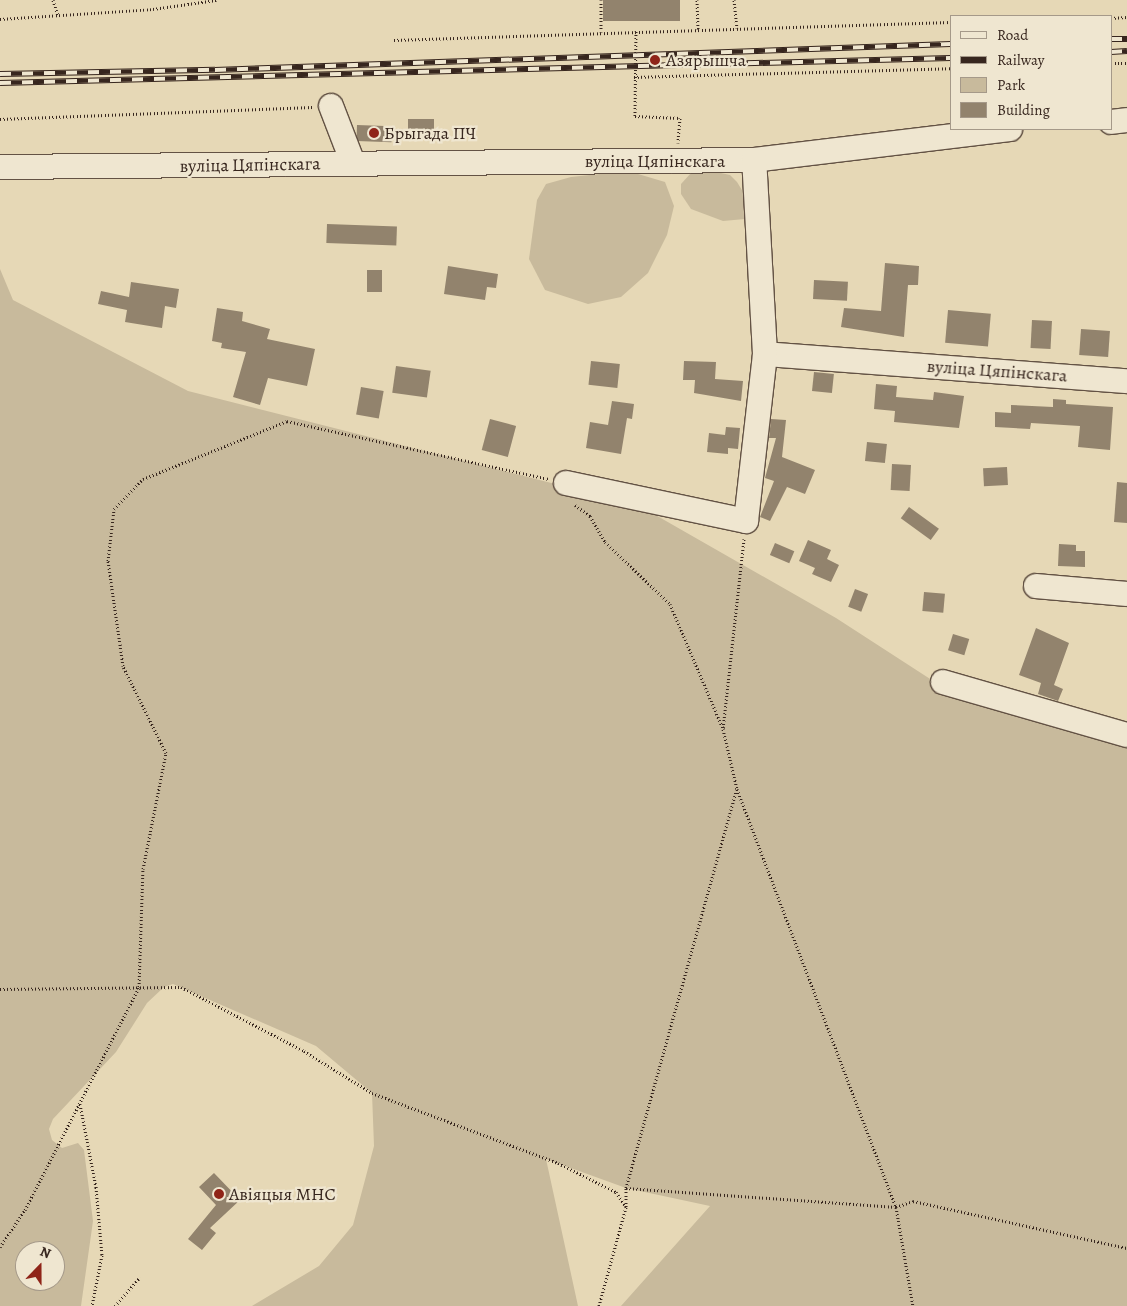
<!DOCTYPE html>
<html>
<head>
<meta charset="utf-8">
<style>
  body { margin:0 }
  #map { position:relative; width:1127px; height:1306px; overflow:hidden; background:#e6d8b6; font-family:Alegreya,serif }
  div>[style] { position:absolute }
  [style*='--x'] { left:calc(var(--x)*1px); top:calc(var(--y)*1px); width:calc(var(--w)*1px); rotate:calc(var(--a)*1deg) }
  .green>* { inset:0; background:#c8ba9c }
  .building>* { inset:0; background:#92836d; transform-origin:0 0 }
  .path>* { height:3px; margin-top:-1.5px; transform-origin:0; background:repeating-linear-gradient(90deg,#37261e 0 1px,transparent 0 3.5px) }
  .roads { filter:drop-shadow(1px 0 #635244) drop-shadow(-1px 0 #635244) drop-shadow(0 1px #635244) drop-shadow(0 -1px #635244) }
  .minor>* { height:24px; margin:-12px; padding:0 12px; transform-origin:12px; border-radius:12px; background:#efe6d0 }
  .rail>* { height:5.5px; margin-top:-2.75px; transform-origin:0; background:repeating-linear-gradient(90deg,#efe6d0 0 11px,#37261e 0 22px); box-sizing:border-box; border-block:1px solid #37261e }
  .dots>* { width:14px; height:14px; translate:-50% -50%; box-sizing:border-box; border:2px solid #efe6d0; border-radius:50% }
  span { translate:-50% -50%; white-space:nowrap; text-align:center; line-height:1.15; -webkit-text-stroke:4.5px #efe6d0; paint-order:stroke }
  .poi-label { font-size:18px; color:#37261e }
  .left { translate:0 -50%; text-align:left }
  .street-label { font-size:18px; color:#37261e }
  .legend { position:absolute; left:950px; top:15px; width:162px; height:115px; box-sizing:border-box; background:#efe6d0; border:1px solid #a59989; margin:0; padding:6px 9px; list-style:none; font-size:15px; color:#37261e }
  .legend li { display:flex; align-items:center; gap:10px; height:25px }
  .legend b { width:25px; border:1px solid #a59989 }
  .north { position:absolute; left:15px; top:1241px; width:50px; height:50px; box-sizing:border-box; background:#efe6d0; border:1px solid #a59989; border-radius:50%; rotate:22deg; font-size:14px; font-weight:700; line-height:20px; text-align:center; color:#37261e }
  .north::after { content:''; display:block; margin:auto; width:18px; height:22px; background:#8f2418; clip-path:polygon(50% 0,100% 100%,50% 72%,0 100%) }
</style>
</head>
<body>
<div id="map">
  <div class="green">
    <i style="clip-path:polygon(628px 171px,665px 182px,674px 206px,667px 235px,648px 273px,621px 297px,588px 304px,545px 290px,529px 259px,537px 200px,546px 184px,571px 177px)"></i>
    <i style="clip-path:polygon(712px 171px,730px 175px,737px 182px,748px 200px,745px 219px,723px 221px,691px 209px,681px 194px,681px 184px,691px 173px)"></i>
    <i style="clip-path:polygon(evenodd,0 269px,13px 300px,188px 391px,638px 505px,836px 618px,941px 686px,1127px 744px,1127px 1306px,621px 1306px,710px 1206px,626px 1188px,546px 1159px,578px 1306px,252px 1306px,319px 1266px,353px 1225px,374px 1146px,372px 1093px,316px 1046px,173px 984px,164px 987px,147px 1003px,116px 1052px,53px 1119px,49px 1129px,52px 1140px,62px 1148px,78px 1143px,84px 1150px,93px 1221px,81px 1306px,0 1306px,0 269px,25px 1251px,55px 1251px,55px 1281px,25px 1281px,25px 1251px)"></i>
  </div>
  <div class="building">
    <i style="left:603px;top:0;width:77px;height:21px"></i>
    <i style="left:434px;top:119px;width:16px;height:26px;rotate:90deg"></i>
    <i style="left:357px;top:125px;width:35px;height:16px;rotate:2deg"></i>
    <i style="left:327px;top:224px;width:70px;height:19px;rotate:2deg"></i>
    <i style="clip-path:polygon(885px 263px,919px 266px,918px 285px,908px 285px,904px 337px,841px 327px,844px 308px,881px 311px)"></i>
    <i style="clip-path:polygon(448px 266px,498px 274px,496px 288px,487px 287px,485px 300px,444px 294px)"></i>
    <i style="left:367px;top:270px;width:15px;height:22px"></i>
    <i style="left:814px;top:280px;width:34px;height:19px;rotate:3deg"></i>
    <i style="clip-path:polygon(131px 282px,179px 289px,176px 308px,165px 306px,162px 328px,125px 322px,127px 310px,98px 304px,101px 291px,129px 297px)"></i>
    <i style="clip-path:polygon(217px 308px,243px 312px,242px 321px,270px 329px,267px 339px,315px 349px,307px 386px,268px 378px,260px 405px,233px 397px,246px 352px,221px 348px,222px 343px,212px 341px)"></i>
    <i style="left:948px;top:310px;width:43px;height:33px;rotate:5deg"></i>
    <i style="left:1032px;top:320px;width:20px;height:28px;rotate:3deg"></i>
    <i style="left:1081px;top:329px;width:29px;height:26px;rotate:4deg"></i>
    <i style="left:591px;top:361px;width:29px;height:24px;rotate:6deg"></i>
    <i style="clip-path:polygon(684px 361px,716px 362px,715px 379px,743px 381px,741px 401px,694px 393px,695px 380px,683px 380px)"></i>
    <i style="left:396px;top:366px;width:35px;height:27px;rotate:8deg"></i>
    <i style="left:814px;top:372px;width:20px;height:19px;rotate:6deg"></i>
    <i style="clip-path:polygon(876px 384px,897px 386px,896px 397px,933px 400px,934px 392px,964px 396px,959px 428px,894px 422px,895px 411px,874px 409px)"></i>
    <i style="left:361px;top:387px;width:23px;height:28px;rotate:10deg"></i>
    <i style="clip-path:polygon(1053px 399px,1066px 400px,1066px 404px,1113px 407px,1110px 450px,1078px 447px,1080px 426px,1031px 423px,1030px 429px,995px 427px,995px 412px,1011px 413px,1011px 405px,1053px 407px)"></i>
    <i style="clip-path:polygon(612px 401px,634px 404px,632px 419px,627px 418px,621px 454px,586px 448px,590px 422px,608px 425px)"></i>
    <i style="left:490px;top:419px;width:27px;height:32px;rotate:15deg"></i>
    <i style="clip-path:polygon(771px 419px,786px 420px,782px 457px,815px 470px,805px 494px,787px 487px,770px 521px,760px 517px,774px 481px,765px 478px,776px 438px,769px 438px)"></i>
    <i style="clip-path:polygon(726px 427px,740px 428px,738px 449px,728px 448px,728px 454px,707px 452px,709px 433px,725px 435px)"></i>
    <i style="left:867px;top:442px;width:20px;height:19px;rotate:6deg"></i>
    <i style="left:892px;top:464px;width:19px;height:26px;rotate:3deg"></i>
    <i style="left:1007px;top:467px;width:18px;height:24px;rotate:87deg"></i>
    <i style="clip-path:polygon(1117px 482px,1127px 483px,1127px 523px,1114px 522px)"></i>
    <i style="left:909px;top:507px;width:37px;height:14px;rotate:36deg"></i>
    <i style="clip-path:polygon(808px 540px,831px 550px,827px 559px,839px 565px,831px 582px,812px 574px,815px 568px,799px 561px)"></i>
    <i style="left:775px;top:543px;width:21px;height:13px;rotate:23deg"></i>
    <i style="clip-path:polygon(1059px 544px,1076px 545px,1076px 551px,1085px 551px,1085px 567px,1058px 566px)"></i>
    <i style="left:855px;top:589px;width:14px;height:19px;rotate:21deg"></i>
    <i style="left:924px;top:592px;width:21px;height:19px;rotate:5deg"></i>
    <i style="clip-path:polygon(1036px 628px,1069px 643px,1054px 685px,1063px 689px,1058px 701px,1038px 694px,1041px 683px,1019px 675px)"></i>
    <i style="left:953px;top:634px;width:17px;height:17px;rotate:17deg"></i>
    <i style="clip-path:polygon(214px 1173px,240px 1200px,210px 1228px,216px 1233px,202px 1250px,188px 1239px,216px 1205px,199px 1187px)"></i>
  </div>
  <div class="path">
    <i style="--x:53;--y:0;--w:16;--a:72"></i>
    <i style="--x:601;--y:0;--w:32;--a:90"></i>
    <i style="--x:697;--y:0;--w:29;--a:88"></i>
    <i style="--x:734;--y:0;--w:28;--a:84"></i>
    <i style="--x:1111;--y:18;--w:16;--a:-4"></i>
    <i style="--x:0;--y:19;--w:153;--a:-3.7"></i>
    <i style="--x:153;--y:9;--w:64;--a:-8.1"></i>
    <i style="--x:636;--y:31;--w:85;--a:90.7"></i>
    <i style="--x:635;--y:116;--w:45;--a:2.5"></i>
    <i style="--x:680;--y:118;--w:25;--a:95"></i>
    <i style="--x:394;--y:40;--w:557;--a:-1.85"></i>
    <i style="--x:1111;--y:63;--w:16;--a:0"></i>
    <i style="--x:634;--y:77;--w:317;--a:-1.6"></i>
    <i style="--x:0;--y:119;--w:313;--a:-2.2"></i>
    <i style="--x:575;--y:505;--w:19;--a:36"></i>
    <i style="--x:590;--y:516;--w:30;--a:60"></i>
    <i style="--x:605;--y:542;--w:90;--a:43.6"></i>
    <i style="--x:670;--y:604;--w:136;--a:67"></i>
    <i style="--x:744;--y:539;--w:191;--a:96.3"></i>
    <i style="--x:723;--y:729;--w:62;--a:76.9"></i>
    <i style="--x:737;--y:789;--w:447;--a:69.2"></i>
    <i style="--x:896;--y:1207;--w:100;--a:80.3"></i>
    <i style="--x:0;--y:989;--w:181;--a:-0.6"></i>
    <i style="--x:181;--y:987;--w:139;--a:27.5"></i>
    <i style="--x:304;--y:1051;--w:80;--a:31.7"></i>
    <i style="--x:372;--y:1093;--w:199;--a:20.6"></i>
    <i style="--x:558;--y:1163;--w:65;--a:26.6"></i>
    <i style="--x:616;--y:1192;--w:18;--a:56"></i>
    <i style="--x:626;--y:1207;--w:103;--a:105.3"></i>
    <i style="--x:80;--y:1104;--w:85;--a:79.1"></i>
    <i style="--x:96;--y:1187;--w:68;--a:85"></i>
    <i style="--x:102;--y:1255;--w:52;--a:101.1"></i>
    <i style="--x:626;--y:1188;--w:271;--a:4"></i>
    <i style="--x:896;--y:1207;--w:18;--a:-19"></i>
    <i style="--x:913;--y:1201;--w:219;--a:12.4"></i>
    <i style="--x:626;--y:1207;--w:19;--a:-90"></i>
    <i style="--x:626;--y:1188;--w:414;--a:-74.5"></i>
    <i style="--x:0;--y:1247;--w:45;--a:-56"></i>
    <i style="--x:25;--y:1210;--w:250;--a:-62.9"></i>
    <i style="--x:139;--y:987;--w:118;--a:-88.1"></i>
    <i style="--x:143;--y:869;--w:118;--a:-78.8"></i>
    <i style="--x:166;--y:753;--w:97;--a:-116.3"></i>
    <i style="--x:123;--y:666;--w:106;--a:-98.1"></i>
    <i style="--x:108;--y:561;--w:52;--a:-83.4"></i>
    <i style="--x:114;--y:509;--w:42;--a:-46"></i>
    <i style="--x:143;--y:479;--w:155;--a:-21.9"></i>
    <i style="--x:287;--y:421;--w:268;--a:12.5"></i>
    <i style="--x:115;--y:1306;--w:38;--a:-49"></i>
  </div>
  <div class="roads">
    <div class="minor">
      <i style="--x:331;--y:106;--w:61;--a:68.9"></i>
      <i style="--x:1111;--y:122;--w:16;--a:-7"></i>
      <i style="--x:0;--y:167;--w:754;--a:-0.53"></i>
      <i style="--x:754;--y:160;--w:258;--a:-6.9"></i>
      <i style="--x:765;--y:354;--w:363;--a:4.3"></i>
      <i style="--x:566;--y:483;--w:184;--a:11.9"></i>
      <i style="--x:746;--y:521;--w:168;--a:-83.5"></i>
      <i style="--x:765;--y:354;--w:194;--a:-93.2"></i>
      <i style="--x:1036;--y:586;--w:91;--a:5"></i>
      <i style="--x:943;--y:682;--w:191;--a:16.1"></i>
    </div>
  </div>
  <div class="rail">
    <i style="--x:1111;--y:39;--w:16;--a:0"></i>
    <i style="--x:1111;--y:52;--w:16;--a:-4"></i>
    <i style="--x:0;--y:74;--w:215;--a:-1.1"></i>
    <i style="--x:215;--y:70;--w:736;--a:-2.02"></i>
    <i style="--x:0;--y:83;--w:951;--a:-1.51"></i>
  </div>
  <div class="dots">
    <i style="left:655px;top:60px;background:#8f2418"></i>
    <i style="left:374px;top:133px;background:#8f2418"></i>
    <i style="left:219px;top:1194px;background:#8f2418"></i>
  </div>
  <div class="poi-label">
    <span class="left" style="left:666px;top:60px">Азярышча</span>
    <span class="left" style="left:384px;top:133px">Брыгада ПЧ</span>
    <span class="left" style="left:229px;top:1194px">Авіяцыя МНС</span>
  </div>
  <div class="street-label">
    <span style="left:655px;top:161px">вуліца Цяпінскага</span>
    <span style="left:250px;top:165px;rotate:-1deg">вуліца Цяпінскага</span>
    <span style="left:997px;top:371px;rotate:4deg">вуліца Цяпінскага</span>
  </div>
  <ul class="legend">
  <li><b style="height:6px;background:#efe6d0"></b>Road</li>
  <li><b style="height:6px;background:#37261e"></b>Railway</li>
  <li><b style="height:14px;background:#c8ba9c"></b>Park</li>
  <li><b style="height:14px;background:#92836d"></b>Building</li>
  </ul>
  <div class="north">N</div>
</div>
</body>
</html>
